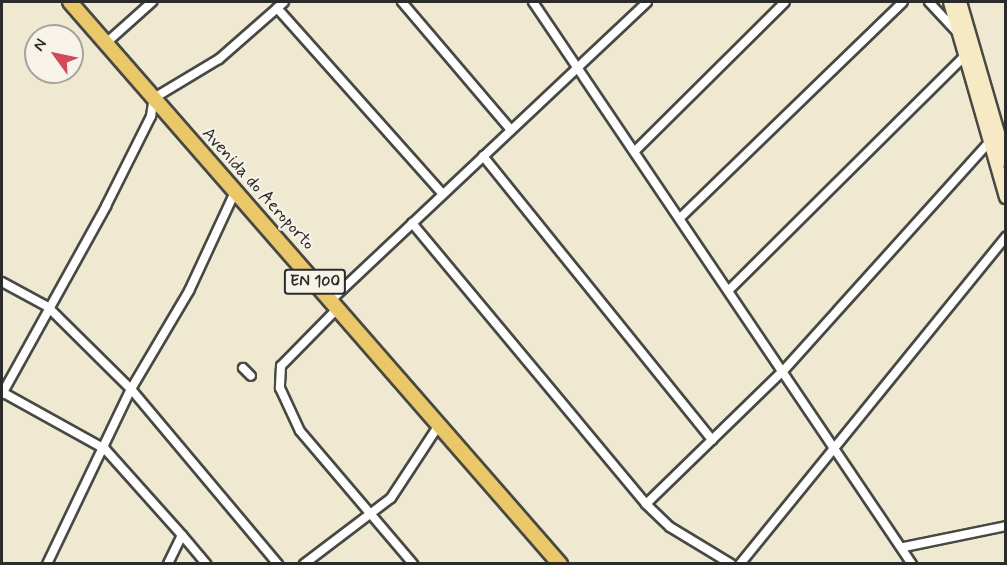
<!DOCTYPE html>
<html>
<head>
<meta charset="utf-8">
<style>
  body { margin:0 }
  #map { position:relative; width:1007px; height:565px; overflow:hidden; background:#efe9d2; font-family:Mynerve,sans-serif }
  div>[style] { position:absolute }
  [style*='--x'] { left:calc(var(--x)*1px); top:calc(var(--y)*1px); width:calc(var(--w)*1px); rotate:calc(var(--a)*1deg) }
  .roads { filter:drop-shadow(2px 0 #484844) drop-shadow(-2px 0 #484844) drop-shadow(0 2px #484844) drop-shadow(0 -2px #484844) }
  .street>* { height:8px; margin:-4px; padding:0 4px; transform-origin:4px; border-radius:4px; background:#fff }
  .secondary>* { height:12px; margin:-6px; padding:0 6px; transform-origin:6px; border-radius:6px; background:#f7e9c3 }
  .primary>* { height:14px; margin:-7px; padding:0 7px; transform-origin:7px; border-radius:7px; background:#eac769 }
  span { translate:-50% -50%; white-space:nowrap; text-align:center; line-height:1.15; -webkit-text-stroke:4.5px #f7f3e8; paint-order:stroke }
  .shield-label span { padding:2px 4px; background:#f7f3e8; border:2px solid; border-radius:4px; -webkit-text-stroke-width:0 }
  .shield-label { font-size:16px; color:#2b2b2b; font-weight:700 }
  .street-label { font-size:18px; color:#2b2b2b }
  .frame { position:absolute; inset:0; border:3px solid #2b2b2b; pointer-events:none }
  .north { position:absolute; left:24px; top:24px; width:60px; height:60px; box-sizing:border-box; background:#f7f3e8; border:2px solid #a5a39c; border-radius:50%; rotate:303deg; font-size:16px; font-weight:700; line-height:24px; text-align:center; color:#2b2b2b }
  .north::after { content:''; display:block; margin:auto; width:21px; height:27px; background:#d1495b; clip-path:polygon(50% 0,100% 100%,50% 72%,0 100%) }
</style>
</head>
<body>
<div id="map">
  <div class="roads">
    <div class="street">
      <i style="--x:402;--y:2;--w:168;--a:49.6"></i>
      <i style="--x:533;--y:2;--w:678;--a:56.01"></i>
      <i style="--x:929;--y:2;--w:42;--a:46.9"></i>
      <i style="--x:277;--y:8;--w:249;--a:48.3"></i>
      <i style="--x:106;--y:43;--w:62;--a:-41.7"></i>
      <i style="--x:635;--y:151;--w:211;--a:-44.8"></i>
      <i style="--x:483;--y:156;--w:365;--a:51.1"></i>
      <i style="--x:680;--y:218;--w:310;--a:-44.1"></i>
      <i style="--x:412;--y:223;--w:366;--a:50.2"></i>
      <i style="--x:646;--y:504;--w:33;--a:44"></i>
      <i style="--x:670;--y:527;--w:71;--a:31.2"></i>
      <i style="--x:2;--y:282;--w:52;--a:28.5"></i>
      <i style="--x:48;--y:307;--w:117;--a:44.7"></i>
      <i style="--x:131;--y:389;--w:229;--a:50"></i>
      <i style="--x:730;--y:289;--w:332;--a:-44.8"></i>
      <i style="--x:331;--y:300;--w:434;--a:-43.3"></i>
      <i style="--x:338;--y:308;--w:81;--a:134.5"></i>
      <i style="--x:281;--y:366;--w:22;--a:93"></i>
      <i style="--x:280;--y:388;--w:47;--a:65.1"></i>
      <i style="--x:300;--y:431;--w:175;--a:49.6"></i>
      <i style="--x:243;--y:368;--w:11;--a:45"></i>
      <i style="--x:2;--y:392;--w:118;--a:29"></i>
      <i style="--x:105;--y:449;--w:115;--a:48.2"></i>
      <i style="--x:182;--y:535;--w:32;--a:116"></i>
      <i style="--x:2;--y:394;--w:215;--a:-61"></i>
      <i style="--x:106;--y:206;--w:101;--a:-63.4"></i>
      <i style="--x:151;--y:116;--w:18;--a:-81"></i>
      <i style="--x:154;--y:98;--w:76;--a:-31"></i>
      <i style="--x:219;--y:59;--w:86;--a:-41.2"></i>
      <i style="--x:646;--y:504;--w:192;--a:-44.2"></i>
      <i style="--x:784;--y:370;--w:308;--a:-48"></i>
      <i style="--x:182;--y:535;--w:38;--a:50"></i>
      <i style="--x:904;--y:547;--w:104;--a:-11.6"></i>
      <i style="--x:47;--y:564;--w:194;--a:-64.4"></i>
      <i style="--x:131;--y:389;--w:114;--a:-59.4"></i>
      <i style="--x:189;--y:291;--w:109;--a:-65.1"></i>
      <i style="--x:304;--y:564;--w:109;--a:-37.2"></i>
      <i style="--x:391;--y:498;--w:87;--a:-56.7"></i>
      <i style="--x:740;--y:564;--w:422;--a:-50.9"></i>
    </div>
    <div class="secondary">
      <i style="--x:950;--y:2;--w:203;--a:74"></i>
      <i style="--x:960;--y:2;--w:165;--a:73.8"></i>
    </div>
    <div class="primary">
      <i style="--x:70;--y:2;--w:746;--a:48.92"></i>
    </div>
  </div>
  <div class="shield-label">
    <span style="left:315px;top:282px">EN 100</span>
  </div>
  <div class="street-label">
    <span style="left:258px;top:189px;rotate:48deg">Avenida do Aeroporto</span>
  </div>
  <div class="frame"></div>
  <div class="north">N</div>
</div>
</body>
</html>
